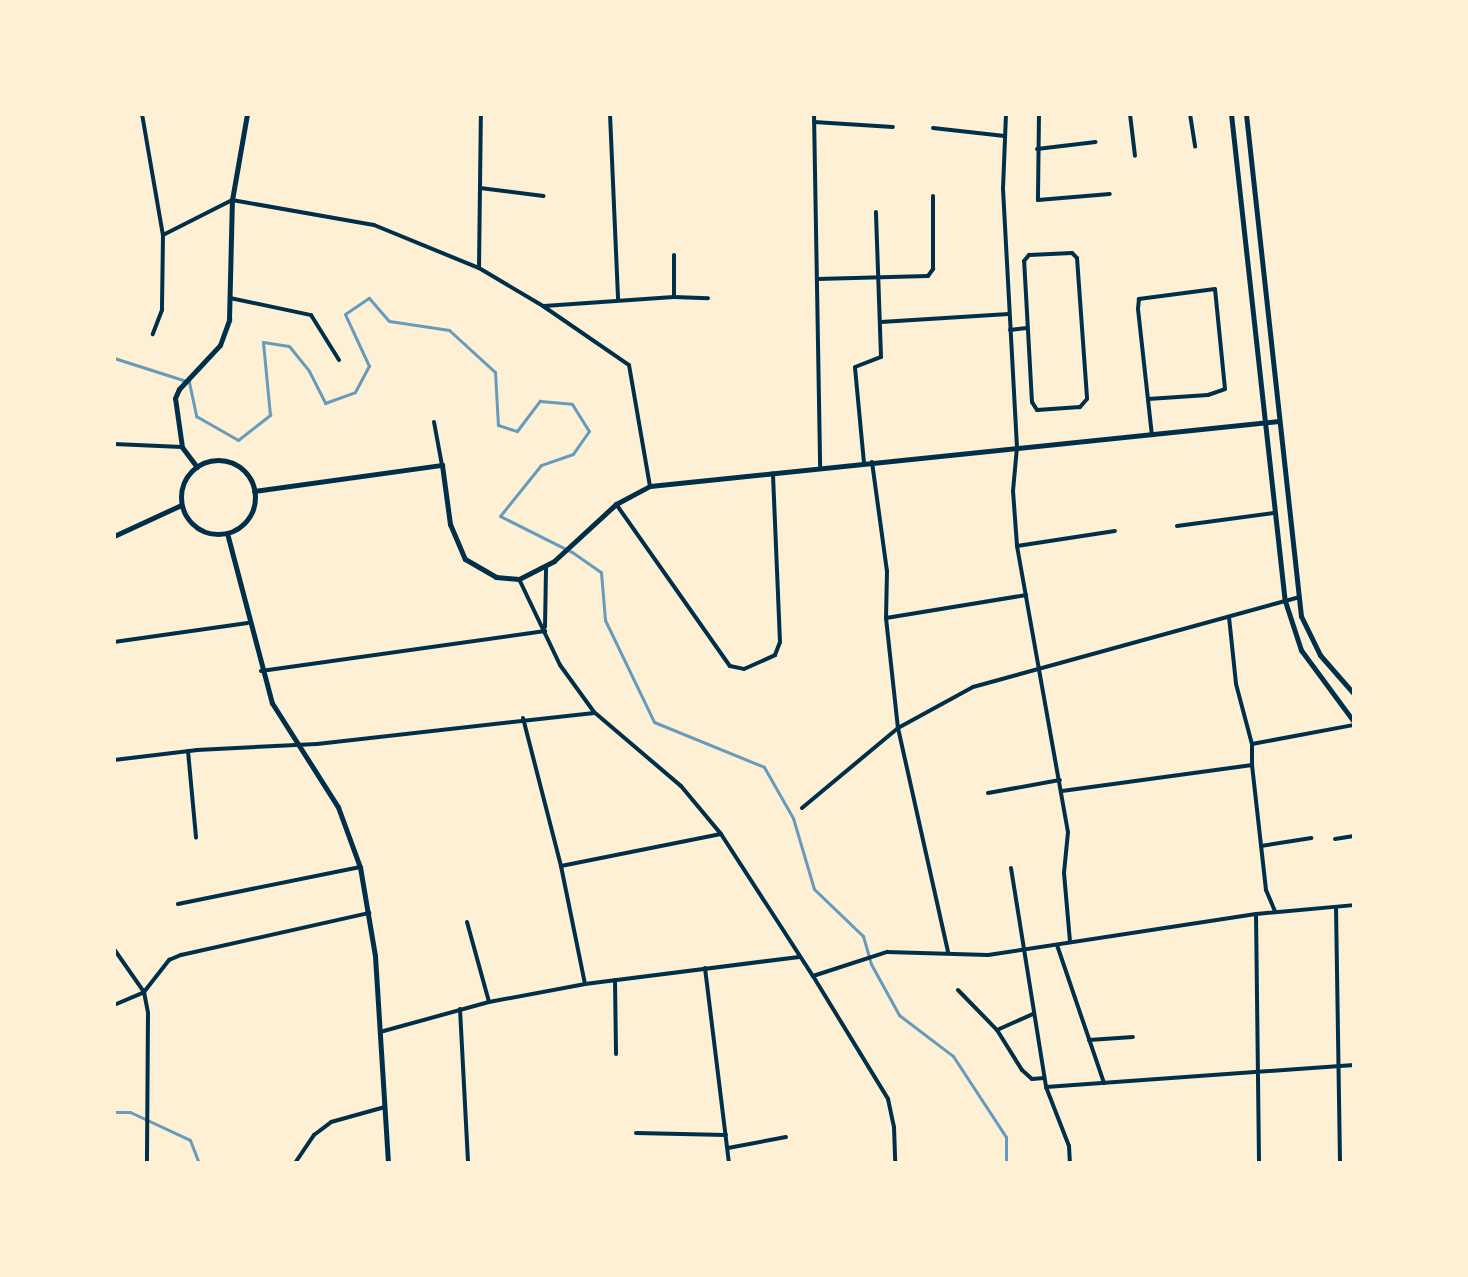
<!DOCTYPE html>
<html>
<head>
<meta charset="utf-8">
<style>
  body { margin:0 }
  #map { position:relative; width:1468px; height:1277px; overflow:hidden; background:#fdf0d5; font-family:"DejaVu Sans",sans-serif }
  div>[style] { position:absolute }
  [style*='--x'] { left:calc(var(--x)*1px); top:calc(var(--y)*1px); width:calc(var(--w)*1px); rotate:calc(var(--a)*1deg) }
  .stream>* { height:3px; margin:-1.5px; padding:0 1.5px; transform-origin:1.5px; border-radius:1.5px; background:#669bbc }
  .minor>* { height:4px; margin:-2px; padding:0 2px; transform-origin:2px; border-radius:2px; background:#003049 }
  .tertiary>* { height:5px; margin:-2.5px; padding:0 2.5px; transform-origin:2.5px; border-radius:2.5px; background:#003049 }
  .tertiary>.ring { margin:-2.5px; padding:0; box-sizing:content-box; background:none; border:5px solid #003049; border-radius:50% }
  span { translate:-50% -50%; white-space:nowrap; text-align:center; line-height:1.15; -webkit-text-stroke:4.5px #fdf0d5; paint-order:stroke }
  .frame { position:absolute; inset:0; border:116px solid #fdf0d5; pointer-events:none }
</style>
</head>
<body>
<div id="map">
  <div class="stream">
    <i style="--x:114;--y:358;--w:79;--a:17.7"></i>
    <i style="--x:189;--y:382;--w:35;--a:78"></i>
    <i style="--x:196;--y:416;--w:48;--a:29.7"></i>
    <i style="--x:238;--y:440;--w:41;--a:-38"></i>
    <i style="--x:270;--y:415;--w:73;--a:-95.5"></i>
    <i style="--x:263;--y:342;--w:26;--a:9"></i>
    <i style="--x:289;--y:346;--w:32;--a:51"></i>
    <i style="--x:309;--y:371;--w:36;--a:63"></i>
    <i style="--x:325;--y:403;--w:32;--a:-20"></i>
    <i style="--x:355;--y:392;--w:30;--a:-62"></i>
    <i style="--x:369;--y:366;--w:57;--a:-114.8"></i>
    <i style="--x:345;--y:314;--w:29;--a:-34"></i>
    <i style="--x:369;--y:298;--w:30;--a:49"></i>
    <i style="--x:389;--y:321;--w:61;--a:8.5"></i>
    <i style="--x:449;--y:330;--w:62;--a:42.4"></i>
    <i style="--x:495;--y:372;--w:53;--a:86.8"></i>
    <i style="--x:498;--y:425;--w:20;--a:18"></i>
    <i style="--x:517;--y:431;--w:38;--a:-53"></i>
    <i style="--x:540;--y:401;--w:32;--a:5"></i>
    <i style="--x:572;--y:404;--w:32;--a:58"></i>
    <i style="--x:589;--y:431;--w:28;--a:125"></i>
    <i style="--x:573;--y:454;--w:34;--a:161"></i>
    <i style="--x:541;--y:465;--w:65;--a:128.8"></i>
    <i style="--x:500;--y:516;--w:80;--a:26.6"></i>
    <i style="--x:572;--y:552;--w:35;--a:35"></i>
    <i style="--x:601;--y:572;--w:48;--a:85.2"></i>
    <i style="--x:605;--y:620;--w:113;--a:64.3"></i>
    <i style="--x:654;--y:722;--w:119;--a:22.2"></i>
    <i style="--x:764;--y:767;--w:59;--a:60.4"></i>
    <i style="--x:793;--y:818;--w:74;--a:73.5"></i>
    <i style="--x:814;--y:889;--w:68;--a:43.8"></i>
    <i style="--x:863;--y:936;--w:29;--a:74"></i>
    <i style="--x:871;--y:964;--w:58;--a:61.2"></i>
    <i style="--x:899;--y:1015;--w:68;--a:37.2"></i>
    <i style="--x:953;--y:1056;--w:97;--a:56.8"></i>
    <i style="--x:1006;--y:1137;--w:26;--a:90"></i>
    <i style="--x:114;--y:1112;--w:16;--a:0"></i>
    <i style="--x:130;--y:1112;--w:66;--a:25"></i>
    <i style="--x:190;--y:1140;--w:25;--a:69"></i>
  </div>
  <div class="minor">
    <i style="--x:142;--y:114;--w:123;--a:80.2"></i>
    <i style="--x:163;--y:235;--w:75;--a:90.8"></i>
    <i style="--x:162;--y:310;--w:26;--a:111"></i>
    <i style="--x:610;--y:114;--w:186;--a:87.5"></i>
    <i style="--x:814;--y:114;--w:352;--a:89"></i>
    <i style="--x:1006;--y:114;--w:75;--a:92.3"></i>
    <i style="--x:1003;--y:189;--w:258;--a:86.9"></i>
    <i style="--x:1017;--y:447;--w:44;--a:95.2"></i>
    <i style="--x:1013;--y:491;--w:55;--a:85.8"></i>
    <i style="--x:1017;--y:546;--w:291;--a:79.9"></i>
    <i style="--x:1068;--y:832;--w:41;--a:95.6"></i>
    <i style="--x:1064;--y:873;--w:69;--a:85"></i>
    <i style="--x:1039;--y:114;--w:86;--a:90.7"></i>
    <i style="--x:1038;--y:200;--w:72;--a:-4.8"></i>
    <i style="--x:1130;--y:114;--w:42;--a:83.2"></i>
    <i style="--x:1190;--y:114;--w:33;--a:81"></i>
    <i style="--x:814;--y:122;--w:79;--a:3.6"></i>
    <i style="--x:933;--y:128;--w:72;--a:6.3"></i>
    <i style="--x:1037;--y:149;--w:59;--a:-6.8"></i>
    <i style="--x:480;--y:188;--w:64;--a:7.1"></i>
    <i style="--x:163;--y:235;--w:77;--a:-26.9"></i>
    <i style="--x:232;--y:200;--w:144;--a:10"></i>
    <i style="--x:374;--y:225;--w:113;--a:22.3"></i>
    <i style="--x:479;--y:268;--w:74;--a:30.7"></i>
    <i style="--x:543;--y:306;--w:104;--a:34.5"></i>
    <i style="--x:629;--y:365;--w:123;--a:80.2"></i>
    <i style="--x:1072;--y:253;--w:7;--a:45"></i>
    <i style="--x:1077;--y:258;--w:141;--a:85.9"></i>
    <i style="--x:1087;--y:399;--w:11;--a:131"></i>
    <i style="--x:1080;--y:407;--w:43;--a:176"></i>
    <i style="--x:1037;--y:410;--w:9;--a:-122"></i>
    <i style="--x:1032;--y:402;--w:141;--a:-93.2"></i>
    <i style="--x:1024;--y:261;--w:8;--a:-50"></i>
    <i style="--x:1029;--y:255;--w:43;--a:-2.7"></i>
    <i style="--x:479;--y:268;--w:154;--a:-89.3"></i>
    <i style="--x:817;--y:279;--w:111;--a:-1.5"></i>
    <i style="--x:928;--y:276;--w:9;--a:-54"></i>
    <i style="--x:933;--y:269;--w:73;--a:-90"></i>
    <i style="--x:674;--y:297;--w:34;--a:2"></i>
    <i style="--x:230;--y:298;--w:83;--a:11.9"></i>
    <i style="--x:311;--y:315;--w:53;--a:58.1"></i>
    <i style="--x:544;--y:306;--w:130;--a:-4"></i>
    <i style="--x:674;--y:297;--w:42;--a:-90"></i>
    <i style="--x:881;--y:322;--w:128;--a:-3.6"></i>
    <i style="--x:1010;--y:330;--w:17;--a:-7"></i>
    <i style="--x:1148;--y:399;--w:60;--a:-3.8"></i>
    <i style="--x:1208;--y:395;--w:18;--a:-19"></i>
    <i style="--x:1225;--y:389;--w:100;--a:-95.7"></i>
    <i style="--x:1215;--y:289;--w:77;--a:172.5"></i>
    <i style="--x:1139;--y:299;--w:10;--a:96"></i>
    <i style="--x:1138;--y:309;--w:127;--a:83.7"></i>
    <i style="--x:434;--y:422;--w:44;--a:79.5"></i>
    <i style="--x:114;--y:444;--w:68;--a:2.5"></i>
    <i style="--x:872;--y:462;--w:110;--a:82.2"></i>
    <i style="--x:887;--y:571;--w:47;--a:91.2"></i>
    <i style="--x:886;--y:618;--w:111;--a:83.8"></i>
    <i style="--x:898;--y:728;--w:230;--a:77.4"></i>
    <i style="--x:864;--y:463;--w:96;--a:-95.4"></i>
    <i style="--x:855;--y:367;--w:28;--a:-21"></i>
    <i style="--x:881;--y:357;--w:145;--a:-92"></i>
    <i style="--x:616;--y:504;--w:198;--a:54.9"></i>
    <i style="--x:730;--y:666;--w:14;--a:12"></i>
    <i style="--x:744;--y:669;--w:34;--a:-24"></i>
    <i style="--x:775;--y:655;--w:14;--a:-69"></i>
    <i style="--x:780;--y:642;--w:169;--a:-92.4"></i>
    <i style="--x:1177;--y:526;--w:97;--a:-7.7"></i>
    <i style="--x:1017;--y:546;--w:99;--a:-8.7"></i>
    <i style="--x:519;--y:579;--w:95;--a:64.5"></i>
    <i style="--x:560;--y:665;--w:58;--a:54.1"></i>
    <i style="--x:594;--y:712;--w:114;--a:40.4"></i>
    <i style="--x:681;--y:786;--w:62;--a:50.2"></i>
    <i style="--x:721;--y:834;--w:169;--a:57.1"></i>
    <i style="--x:813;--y:976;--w:144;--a:58.6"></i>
    <i style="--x:888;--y:1099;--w:29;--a:78"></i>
    <i style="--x:894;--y:1127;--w:36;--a:88"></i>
    <i style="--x:1229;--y:617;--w:67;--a:84"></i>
    <i style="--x:1236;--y:684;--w:62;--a:75.1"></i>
    <i style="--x:886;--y:618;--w:142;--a:-9.3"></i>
    <i style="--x:545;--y:627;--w:60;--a:-89"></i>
    <i style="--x:114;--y:642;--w:135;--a:-8.1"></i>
    <i style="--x:261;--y:671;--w:287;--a:-8"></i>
    <i style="--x:523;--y:718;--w:153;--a:75.6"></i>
    <i style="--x:561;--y:866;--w:120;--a:78.5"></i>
    <i style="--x:188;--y:751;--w:87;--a:84.7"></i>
    <i style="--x:114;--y:760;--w:84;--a:-6.9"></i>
    <i style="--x:197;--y:750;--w:120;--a:-2.9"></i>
    <i style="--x:317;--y:744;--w:279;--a:-6.4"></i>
    <i style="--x:1252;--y:765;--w:126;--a:83.6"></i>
    <i style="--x:1266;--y:890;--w:23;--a:67"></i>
    <i style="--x:1062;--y:791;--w:192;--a:-7.8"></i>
    <i style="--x:1252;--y:765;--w:21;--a:-90"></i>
    <i style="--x:1252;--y:744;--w:104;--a:-10.6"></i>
    <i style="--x:988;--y:793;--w:73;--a:-10.2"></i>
    <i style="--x:802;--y:808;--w:125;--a:-39.8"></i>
    <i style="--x:898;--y:728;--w:85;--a:-28.7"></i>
    <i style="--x:973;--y:687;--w:338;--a:-15.4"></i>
    <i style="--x:1335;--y:839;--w:19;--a:-9"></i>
    <i style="--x:1261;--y:846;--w:51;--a:-9.1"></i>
    <i style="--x:561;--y:866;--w:163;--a:-11.3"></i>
    <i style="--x:1011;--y:868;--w:222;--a:80.9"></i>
    <i style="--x:1046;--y:1087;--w:63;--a:68.7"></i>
    <i style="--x:1069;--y:1146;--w:17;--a:87"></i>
    <i style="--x:178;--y:904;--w:186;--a:-11.5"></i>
    <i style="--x:1336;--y:907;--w:256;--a:89.1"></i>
    <i style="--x:1256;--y:914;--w:249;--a:89.3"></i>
    <i style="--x:467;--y:922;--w:83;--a:74.6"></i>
    <i style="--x:1057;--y:945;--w:146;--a:71.2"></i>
    <i style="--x:114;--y:949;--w:52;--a:55.1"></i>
    <i style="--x:144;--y:992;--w:21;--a:79"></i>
    <i style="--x:148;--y:1013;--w:150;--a:90.4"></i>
    <i style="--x:705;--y:968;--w:196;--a:83"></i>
    <i style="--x:813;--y:976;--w:78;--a:-18"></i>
    <i style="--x:887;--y:952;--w:101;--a:1.7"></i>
    <i style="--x:988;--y:955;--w:271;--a:-8.7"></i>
    <i style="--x:1256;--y:914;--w:98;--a:-5.2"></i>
    <i style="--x:615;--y:980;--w:74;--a:89.2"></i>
    <i style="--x:958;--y:990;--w:56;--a:45.7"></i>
    <i style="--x:997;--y:1030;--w:47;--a:58"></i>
    <i style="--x:1022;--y:1070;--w:13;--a:42"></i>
    <i style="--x:1032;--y:1079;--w:12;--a:-5"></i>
    <i style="--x:144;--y:992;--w:41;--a:-52"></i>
    <i style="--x:169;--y:960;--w:13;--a:-23"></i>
    <i style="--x:181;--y:955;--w:193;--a:-12.6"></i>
    <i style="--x:114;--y:1005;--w:33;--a:-23"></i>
    <i style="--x:460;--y:1009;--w:154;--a:87"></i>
    <i style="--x:997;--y:1030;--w:39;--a:-24"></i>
    <i style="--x:380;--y:1032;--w:113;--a:-15.4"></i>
    <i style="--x:489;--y:1002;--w:98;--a:-10.6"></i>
    <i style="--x:585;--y:984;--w:216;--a:-7.2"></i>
    <i style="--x:1089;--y:1040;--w:44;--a:-3.9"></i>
    <i style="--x:1046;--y:1087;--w:309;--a:-4.1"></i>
    <i style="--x:636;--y:1133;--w:90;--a:1.3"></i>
    <i style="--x:728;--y:1148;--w:59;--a:-10.7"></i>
    <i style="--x:295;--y:1163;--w:34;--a:-56"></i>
    <i style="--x:314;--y:1135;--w:21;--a:-37"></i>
    <i style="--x:331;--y:1122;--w:56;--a:-15.5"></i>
  </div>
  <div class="tertiary">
    <i style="--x:1231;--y:114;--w:490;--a:83.7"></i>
    <i style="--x:1285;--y:601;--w:52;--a:71.9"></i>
    <i style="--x:1301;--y:650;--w:89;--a:53.6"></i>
    <i style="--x:1246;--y:114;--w:505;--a:83.75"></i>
    <i style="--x:1301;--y:616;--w:43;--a:64"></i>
    <i style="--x:1320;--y:655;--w:52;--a:48.9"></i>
    <i class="ring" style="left:181px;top:460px;width:69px;height:69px"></i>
    <i style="--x:197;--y:467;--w:25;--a:-127"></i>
    <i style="--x:182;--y:447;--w:49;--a:-98.1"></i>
    <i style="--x:175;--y:398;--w:10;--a:-66"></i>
    <i style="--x:179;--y:389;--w:60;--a:-47"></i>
    <i style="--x:220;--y:345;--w:27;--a:-70"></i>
    <i style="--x:229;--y:320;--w:120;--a:-88.6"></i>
    <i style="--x:232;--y:200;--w:87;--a:-80.1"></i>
    <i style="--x:254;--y:491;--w:190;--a:-7.9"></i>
    <i style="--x:442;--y:465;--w:60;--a:82.3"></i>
    <i style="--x:450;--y:524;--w:38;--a:67"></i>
    <i style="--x:465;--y:559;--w:36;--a:30"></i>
    <i style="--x:496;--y:577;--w:23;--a:5"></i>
    <i style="--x:519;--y:579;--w:39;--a:-27"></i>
    <i style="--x:554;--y:561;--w:84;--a:-42.6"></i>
    <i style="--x:616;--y:504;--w:38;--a:-28"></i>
    <i style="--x:650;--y:486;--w:632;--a:-5.9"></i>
    <i style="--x:227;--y:533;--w:176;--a:75.2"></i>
    <i style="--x:272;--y:703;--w:123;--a:57.6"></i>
    <i style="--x:338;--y:807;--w:64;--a:69.9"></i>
    <i style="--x:360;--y:867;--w:90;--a:80.4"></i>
    <i style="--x:375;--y:956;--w:207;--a:86.4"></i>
    <i style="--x:114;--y:536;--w:74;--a:-24.8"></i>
  </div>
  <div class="frame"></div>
</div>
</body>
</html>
